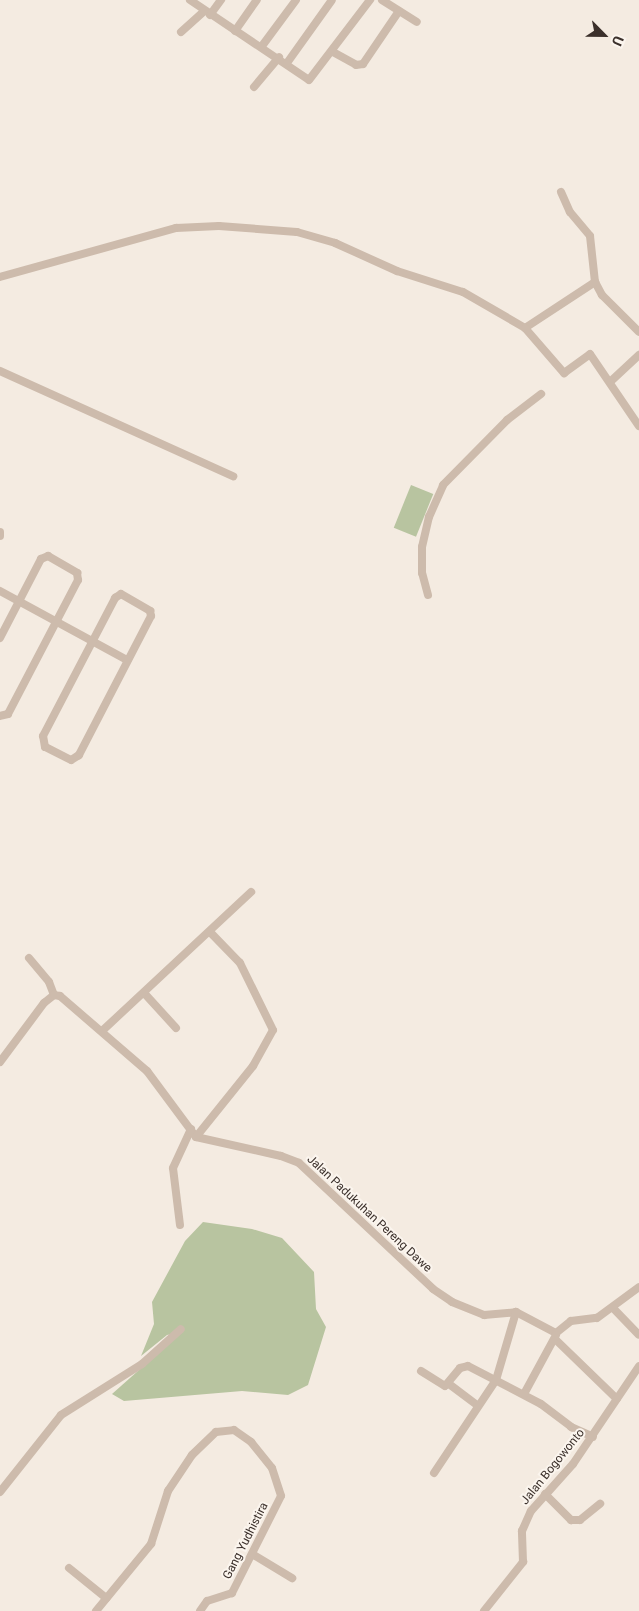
<!DOCTYPE html>
<html>
<head>
<meta charset="utf-8">
<style>
  body { margin:0 }
  #map { position:relative; width:639px; height:1611px; overflow:hidden; background:#f4ebe1; font-family:Roboto,sans-serif }
  div>[style] { position:absolute }
  [style*='--x'] { left:calc(var(--x)*1px); top:calc(var(--y)*1px); width:calc(var(--w)*1px); rotate:calc(var(--a)*1deg) }
  .green>* { inset:0; background:#b8c4a0; transform-origin:0 0 }
  .minor>* { height:8px; margin:-4px; padding:0 4px; transform-origin:4px; border-radius:4px; background:#cdbbac }
  span { translate:-50% -50%; white-space:nowrap; text-align:center; line-height:1.15; -webkit-text-stroke:4px #fbf5ee; paint-order:stroke }
  .street-label { font-size:12px; color:#3b302b }
  .north { position:absolute; left:579px; top:10px; width:50px; height:50px; -webkit-text-stroke:4px #fbf5ee; paint-order:stroke; rotate:113deg; font-size:14px; font-weight:700; line-height:20px; text-align:center; color:#3b302b }
  .north::after { content:''; display:block; margin:auto; width:18px; height:22px; background:#3b302b; clip-path:polygon(50% 0,100% 100%,50% 72%,0 100%) }
</style>
</head>
<body>
<div id="map">
  <div class="green">
    <i style="left:411px;top:485px;width:24px;height:46px;rotate:22deg"></i>
    <i style="clip-path:polygon(203px 1222px,252px 1229px,282px 1238px,314px 1272px,316px 1309px,326px 1327px,308px 1385px,288px 1395px,242px 1391px,124px 1401px,112px 1394px,175px 1338px,172px 1334px,167px 1335px,141px 1356px,154px 1324px,152px 1302px,185px 1241px)"></i>
  </div>
  <div class="minor">
    <i style="--x:190;--y:0;--w:143;--a:33.9"></i>
    <i style="--x:309;--y:80;--w:101;--a:-52.7"></i>
    <i style="--x:382;--y:0;--w:41;--a:32.2"></i>
    <i style="--x:210;--y:15;--w:19;--a:-54"></i>
    <i style="--x:235;--y:31;--w:38;--a:-55"></i>
    <i style="--x:181;--y:32;--w:31;--a:-42"></i>
    <i style="--x:262;--y:46;--w:57;--a:-53.5"></i>
    <i style="--x:333;--y:52;--w:26;--a:29"></i>
    <i style="--x:356;--y:65;--w:7;--a:-8"></i>
    <i style="--x:363;--y:64;--w:64;--a:-55.8"></i>
    <i style="--x:287;--y:63;--w:77;--a:-54.5"></i>
    <i style="--x:254;--y:87;--w:39;--a:-50"></i>
    <i style="--x:561;--y:192;--w:22;--a:66"></i>
    <i style="--x:570;--y:212;--w:31;--a:50"></i>
    <i style="--x:590;--y:236;--w:46;--a:83.8"></i>
    <i style="--x:595;--y:282;--w:15;--a:62"></i>
    <i style="--x:602;--y:295;--w:52;--a:45"></i>
    <i style="--x:0;--y:277;--w:183;--a:-15.6"></i>
    <i style="--x:176;--y:228;--w:43;--a:-2.7"></i>
    <i style="--x:219;--y:226;--w:78;--a:4.4"></i>
    <i style="--x:297;--y:232;--w:40;--a:16"></i>
    <i style="--x:335;--y:243;--w:68;--a:24.3"></i>
    <i style="--x:397;--y:271;--w:69;--a:17.7"></i>
    <i style="--x:463;--y:292;--w:72;--a:30.1"></i>
    <i style="--x:525;--y:328;--w:84;--a:-33.3"></i>
    <i style="--x:525;--y:328;--w:60;--a:49.1"></i>
    <i style="--x:564;--y:373;--w:32;--a:-36"></i>
    <i style="--x:590;--y:354;--w:87;--a:55.8"></i>
    <i style="--x:0;--y:371;--w:256;--a:24.3"></i>
    <i style="--x:610;--y:382;--w:40;--a:-43"></i>
    <i style="--x:0;--y:532;--w:4;--a:90"></i>
    <i style="--x:0;--y:591;--w:145;--a:28.5"></i>
    <i style="--x:121;--y:594;--w:34;--a:30"></i>
    <i style="--x:150;--y:611;--w:5;--a:79"></i>
    <i style="--x:151;--y:616;--w:157;--a:117.4"></i>
    <i style="--x:79;--y:755;--w:9;--a:148"></i>
    <i style="--x:71;--y:760;--w:29;--a:-153"></i>
    <i style="--x:45;--y:747;--w:11;--a:-100"></i>
    <i style="--x:43;--y:736;--w:156;--a:-62.4"></i>
    <i style="--x:115;--y:598;--w:7;--a:-34"></i>
    <i style="--x:428;--y:595;--w:23;--a:-105"></i>
    <i style="--x:422;--y:573;--w:26;--a:-90"></i>
    <i style="--x:422;--y:547;--w:31;--a:-77"></i>
    <i style="--x:429;--y:517;--w:35;--a:-66"></i>
    <i style="--x:443;--y:485;--w:91;--a:-45.4"></i>
    <i style="--x:507;--y:420;--w:43;--a:-37.4"></i>
    <i style="--x:0;--y:638;--w:89;--a:-62.6"></i>
    <i style="--x:41;--y:559;--w:8;--a:-23"></i>
    <i style="--x:48;--y:556;--w:34;--a:30"></i>
    <i style="--x:77;--y:573;--w:7;--a:82"></i>
    <i style="--x:78;--y:580;--w:151;--a:117.6"></i>
    <i style="--x:8;--y:714;--w:8;--a:166"></i>
    <i style="--x:29;--y:958;--w:31;--a:50"></i>
    <i style="--x:49;--y:982;--w:14;--a:69"></i>
    <i style="--x:145;--y:994;--w:46;--a:47.6"></i>
    <i style="--x:102;--y:1031;--w:204;--a:-43"></i>
    <i style="--x:0;--y:1062;--w:74;--a:-53.3"></i>
    <i style="--x:44;--y:1003;--w:13;--a:-39"></i>
    <i style="--x:54;--y:995;--w:6;--a:9"></i>
    <i style="--x:60;--y:996;--w:115;--a:40.8"></i>
    <i style="--x:147;--y:1071;--w:82;--a:53.4"></i>
    <i style="--x:196;--y:1137;--w:87;--a:12.6"></i>
    <i style="--x:281;--y:1156;--w:19;--a:21"></i>
    <i style="--x:299;--y:1163;--w:184;--a:43.2"></i>
    <i style="--x:433;--y:1289;--w:23;--a:34"></i>
    <i style="--x:452;--y:1302;--w:35;--a:22"></i>
    <i style="--x:484;--y:1315;--w:32;--a:-5"></i>
    <i style="--x:516;--y:1312;--w:45;--a:27.7"></i>
    <i style="--x:556;--y:1333;--w:19;--a:-39"></i>
    <i style="--x:571;--y:1321;--w:26;--a:-7"></i>
    <i style="--x:597;--y:1318;--w:52;--a:-36.4"></i>
    <i style="--x:196;--y:1137;--w:91;--a:-51.2"></i>
    <i style="--x:253;--y:1066;--w:41;--a:-60.9"></i>
    <i style="--x:273;--y:1030;--w:75;--a:-116.2"></i>
    <i style="--x:240;--y:963;--w:43;--a:-134.1"></i>
    <i style="--x:180;--y:1225;--w:57;--a:-97"></i>
    <i style="--x:173;--y:1168;--w:43;--a:-65.2"></i>
    <i style="--x:613;--y:1308;--w:37;--a:46"></i>
    <i style="--x:555;--y:1339;--w:86;--a:44.1"></i>
    <i style="--x:421;--y:1371;--w:28;--a:32"></i>
    <i style="--x:445;--y:1386;--w:23;--a:-50"></i>
    <i style="--x:460;--y:1368;--w:8;--a:-14"></i>
    <i style="--x:468;--y:1366;--w:82;--a:27.5"></i>
    <i style="--x:541;--y:1404;--w:38;--a:37"></i>
    <i style="--x:571;--y:1427;--w:24;--a:24"></i>
    <i style="--x:449;--y:1384;--w:36;--a:37"></i>
    <i style="--x:524;--y:1394;--w:67;--a:-61.5"></i>
    <i style="--x:434;--y:1473;--w:112;--a:-56.3"></i>
    <i style="--x:496;--y:1380;--w:71;--a:-73.6"></i>
    <i style="--x:0;--y:1492;--w:98;--a:-51.6"></i>
    <i style="--x:61;--y:1415;--w:96;--a:-32.2"></i>
    <i style="--x:142;--y:1364;--w:52;--a:-41.9"></i>
    <i style="--x:545;--y:1494;--w:37;--a:45"></i>
    <i style="--x:571;--y:1520;--w:9;--a:0"></i>
    <i style="--x:580;--y:1520;--w:26;--a:-39"></i>
    <i style="--x:252;--y:1554;--w:47;--a:31"></i>
    <i style="--x:69;--y:1568;--w:48;--a:39"></i>
    <i style="--x:96;--y:1611;--w:87;--a:-50.6"></i>
    <i style="--x:151;--y:1544;--w:56;--a:-72.2"></i>
    <i style="--x:168;--y:1491;--w:43;--a:-56.3"></i>
    <i style="--x:192;--y:1455;--w:33;--a:-44"></i>
    <i style="--x:216;--y:1432;--w:18;--a:-6"></i>
    <i style="--x:234;--y:1430;--w:21;--a:35"></i>
    <i style="--x:251;--y:1442;--w:33;--a:51"></i>
    <i style="--x:272;--y:1468;--w:29;--a:72"></i>
    <i style="--x:281;--y:1496;--w:109;--a:116.8"></i>
    <i style="--x:232;--y:1593;--w:26;--a:162"></i>
    <i style="--x:207;--y:1601;--w:12;--a:125"></i>
    <i style="--x:484;--y:1611;--w:63;--a:-51.5"></i>
    <i style="--x:523;--y:1562;--w:31;--a:-92"></i>
    <i style="--x:522;--y:1531;--w:22;--a:-66"></i>
    <i style="--x:531;--y:1511;--w:63;--a:-48.2"></i>
    <i style="--x:573;--y:1464;--w:118;--a:-56"></i>
  </div>
  <div class="street-label">
    <span style="left:369px;top:1214px;rotate:43deg">Jalan Padukuhan Pereng Dawe</span>
    <span style="left:553px;top:1467px;rotate:-51deg">Jalan Bogowonto</span>
    <span style="left:246px;top:1541px;rotate:-63deg">Gang Yudhistira</span>
  </div>
  <div class="north">U</div>
</div>
</body>
</html>
